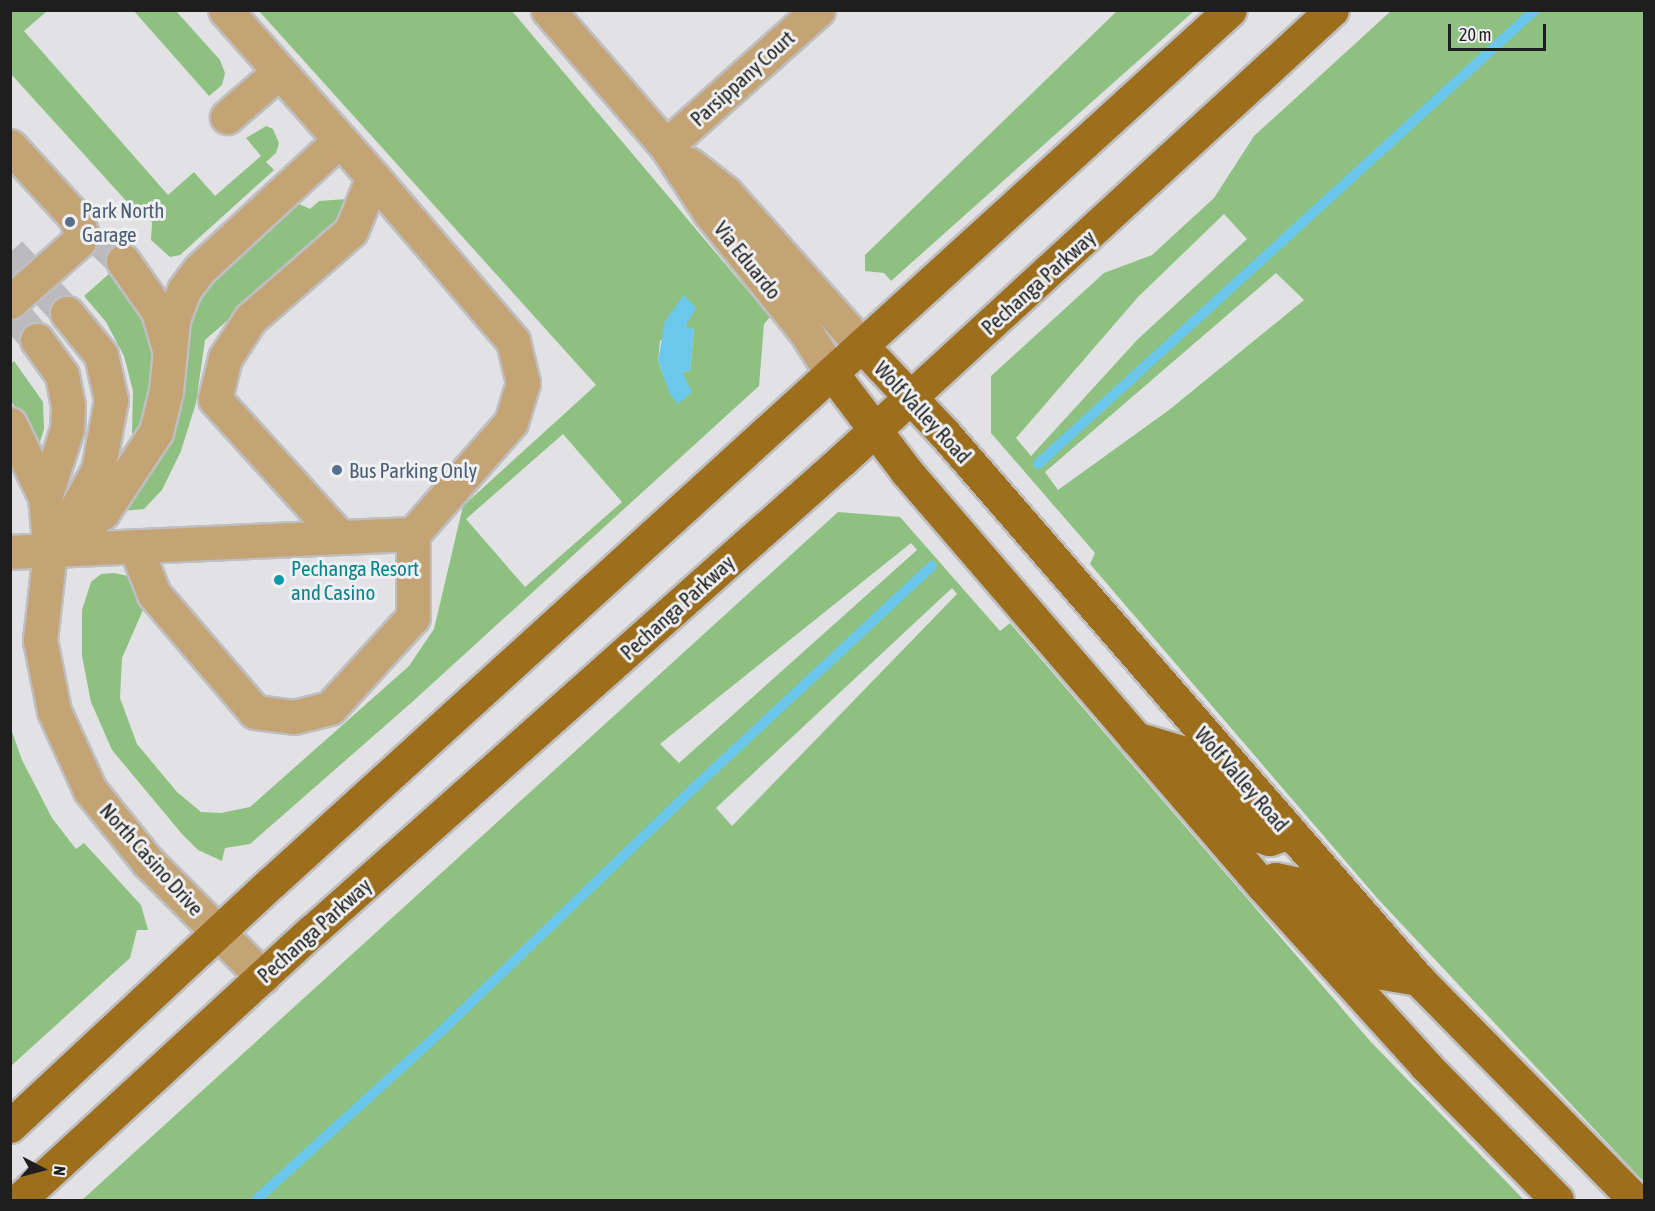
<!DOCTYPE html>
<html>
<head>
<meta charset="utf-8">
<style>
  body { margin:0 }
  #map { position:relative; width:1655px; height:1211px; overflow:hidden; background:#e2e2e5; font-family:"Asap Condensed",sans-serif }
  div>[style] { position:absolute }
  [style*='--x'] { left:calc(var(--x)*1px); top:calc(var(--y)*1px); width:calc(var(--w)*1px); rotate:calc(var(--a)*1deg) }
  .green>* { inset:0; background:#8ec082 }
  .water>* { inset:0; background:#6cc7ed }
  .stream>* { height:10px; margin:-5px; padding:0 5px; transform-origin:5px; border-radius:5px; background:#6cc7ed }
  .minor-tunnel>* { height:33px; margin-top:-16.5px; transform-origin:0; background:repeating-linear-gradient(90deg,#bbbbbd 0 33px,transparent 0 49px) }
  .roads { filter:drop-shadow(2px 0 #bfbfc1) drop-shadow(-2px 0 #bfbfc1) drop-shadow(0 2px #bfbfc1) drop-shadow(0 -2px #bfbfc1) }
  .minor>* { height:33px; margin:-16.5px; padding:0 16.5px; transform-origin:16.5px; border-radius:16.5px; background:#c4a375 }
  .major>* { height:33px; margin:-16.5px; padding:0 16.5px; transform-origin:16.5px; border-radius:16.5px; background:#9d6e1c }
  .dots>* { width:16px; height:16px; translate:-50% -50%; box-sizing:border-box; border:3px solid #eff0f2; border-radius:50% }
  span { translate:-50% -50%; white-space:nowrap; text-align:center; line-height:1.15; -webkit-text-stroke:6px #eff0f2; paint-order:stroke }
  .street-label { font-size:21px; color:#1e1e1f }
  .service-label { font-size:21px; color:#4e5e75 }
  .left { translate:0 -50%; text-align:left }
  .culture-label { font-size:21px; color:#0d838f }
  .frame { position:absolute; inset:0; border:12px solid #1e1e1f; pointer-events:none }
  .north { position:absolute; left:12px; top:1139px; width:60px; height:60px; -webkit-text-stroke:4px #eff0f2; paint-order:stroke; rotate:96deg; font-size:16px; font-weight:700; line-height:24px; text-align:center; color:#1e1e1f }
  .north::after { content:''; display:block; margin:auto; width:21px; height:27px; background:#1e1e1f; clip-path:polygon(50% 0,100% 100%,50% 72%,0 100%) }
  .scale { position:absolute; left:1448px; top:24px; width:98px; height:27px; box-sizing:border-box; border:3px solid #1e1e1f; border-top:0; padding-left:8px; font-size:18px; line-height:21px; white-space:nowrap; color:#1e1e1f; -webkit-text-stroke:4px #eff0f2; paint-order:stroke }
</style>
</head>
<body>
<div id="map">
  <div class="green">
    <i style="clip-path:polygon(11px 10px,46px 12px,24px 31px,168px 195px,194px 172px,215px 196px,261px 156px,246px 138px,266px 126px,273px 129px,279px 143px,276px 153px,266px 162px,274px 170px,180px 255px,170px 257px,151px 240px,152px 223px,145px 209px,138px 214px,11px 74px)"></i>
    <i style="clip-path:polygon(evenodd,1392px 10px,1644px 11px,1644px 1182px,1378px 899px,1090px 564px,1095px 553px,991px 433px,991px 376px,1104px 273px,1152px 255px,1214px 198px,1254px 136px,1392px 10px,1224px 214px,1247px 239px,1138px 339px,1031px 456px,1016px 438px,1138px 297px,1224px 214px,1392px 10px,1276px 273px,1304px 300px,1169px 410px,1058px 490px,1045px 472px,1276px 273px)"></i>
    <i style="clip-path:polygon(134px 11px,176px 11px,220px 60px,225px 73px,222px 85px,209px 96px)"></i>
    <i style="clip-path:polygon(evenodd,259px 11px,512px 11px,770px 317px,764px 324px,759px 386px,411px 703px,250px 844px,225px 848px,222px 861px,198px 850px,182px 834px,112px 750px,91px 702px,82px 656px,82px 610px,91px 582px,101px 574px,114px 573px,128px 576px,140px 586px,143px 610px,122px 658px,120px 698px,137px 744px,177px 792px,201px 812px,221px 813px,250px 807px,409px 666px,434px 629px,463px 506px,596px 385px,259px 11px,689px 315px,685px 328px,694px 329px,690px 371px,682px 372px,687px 387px,663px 375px,658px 361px,660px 341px,689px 315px,259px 11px,563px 434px,622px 502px,525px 587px,466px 519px,563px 434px)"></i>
    <i style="clip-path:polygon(1117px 11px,1194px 11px,891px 281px,884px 273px,865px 271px,865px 255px)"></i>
    <i style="clip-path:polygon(346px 199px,325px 269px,291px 265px,205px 340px,196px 403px,181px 451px,162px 490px,144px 509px,122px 511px,186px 314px,210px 280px,297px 203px,310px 209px,319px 201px)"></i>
    <i style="clip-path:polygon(110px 273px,145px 311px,151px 325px,156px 384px,137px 436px,132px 433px,133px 391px,124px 356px,106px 322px,84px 296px)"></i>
    <i style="clip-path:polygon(14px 361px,43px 402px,44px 429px,39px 445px,11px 401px,10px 365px)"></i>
    <i style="clip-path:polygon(evenodd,838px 512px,900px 517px,1000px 631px,1010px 623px,1370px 1041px,1524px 1200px,82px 1200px,838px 512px,911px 543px,917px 550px,679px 763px,660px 744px,911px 543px,838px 512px,952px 588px,957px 594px,732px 826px,716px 808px,952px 588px)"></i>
    <i style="clip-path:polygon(10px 726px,22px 760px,52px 818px,76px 849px,84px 843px,141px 905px,148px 930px,137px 930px,130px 958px,11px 1066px)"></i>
  </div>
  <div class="water">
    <i style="clip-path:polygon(684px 295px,696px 308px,685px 327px,694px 329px,690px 371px,682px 372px,692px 392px,678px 404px,670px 394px,658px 361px,665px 321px)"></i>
  </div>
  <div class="stream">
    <i style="--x:1038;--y:464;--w:673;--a:-42.41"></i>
    <i style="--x:256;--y:1200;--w:236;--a:-42.3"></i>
    <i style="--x:431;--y:1041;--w:369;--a:-43.9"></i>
    <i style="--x:697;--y:785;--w:321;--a:-43"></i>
  </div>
  <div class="minor-tunnel">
    <i style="--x:65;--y:207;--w:79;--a:43"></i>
    <i style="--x:10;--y:252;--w:83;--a:46.9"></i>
    <i style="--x:10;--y:308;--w:42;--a:49.8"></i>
  </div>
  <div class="roads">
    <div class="minor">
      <i style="--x:548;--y:10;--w:180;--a:49.1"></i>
      <i style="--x:666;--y:146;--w:80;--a:56.7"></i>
      <i style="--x:710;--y:213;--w:151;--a:51.2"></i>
      <i style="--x:805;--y:331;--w:50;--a:57.3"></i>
      <i style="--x:227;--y:117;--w:69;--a:-40.9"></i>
      <i style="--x:10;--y:146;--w:96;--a:47.5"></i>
      <i style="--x:75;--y:217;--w:16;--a:68"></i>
      <i style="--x:81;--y:232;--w:9;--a:103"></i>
      <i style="--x:79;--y:241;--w:92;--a:138.5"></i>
      <i style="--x:666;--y:146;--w:204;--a:-41.8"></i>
      <i style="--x:689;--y:164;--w:46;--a:37.9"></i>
      <i style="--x:725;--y:192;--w:206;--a:48.3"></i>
      <i style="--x:123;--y:261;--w:61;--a:55"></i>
      <i style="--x:158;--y:311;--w:37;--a:74"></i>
      <i style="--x:37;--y:340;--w:43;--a:54.5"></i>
      <i style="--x:62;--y:375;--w:31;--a:79"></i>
      <i style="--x:68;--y:405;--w:24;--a:92"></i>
      <i style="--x:67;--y:429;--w:71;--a:107.9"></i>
      <i style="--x:45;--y:497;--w:54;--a:84.7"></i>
      <i style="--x:50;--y:551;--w:90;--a:96.4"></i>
      <i style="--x:40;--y:640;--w:72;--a:78.8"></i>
      <i style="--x:54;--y:711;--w:87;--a:65.5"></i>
      <i style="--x:90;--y:790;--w:91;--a:51.2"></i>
      <i style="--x:147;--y:861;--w:164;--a:45"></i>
      <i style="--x:10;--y:424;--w:81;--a:64.4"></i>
      <i style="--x:64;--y:530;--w:69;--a:-60.5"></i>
      <i style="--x:98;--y:470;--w:71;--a:-79.5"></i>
      <i style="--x:111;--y:400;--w:46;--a:-102.5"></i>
      <i style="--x:101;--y:355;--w:54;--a:-129"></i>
      <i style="--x:340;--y:537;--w:73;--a:-2.4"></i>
      <i style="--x:135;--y:546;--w:52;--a:68.4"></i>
      <i style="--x:154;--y:594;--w:155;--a:49.4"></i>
      <i style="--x:255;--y:712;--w:39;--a:7"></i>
      <i style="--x:294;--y:717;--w:37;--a:-14"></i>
      <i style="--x:330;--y:708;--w:123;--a:-47.6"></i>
      <i style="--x:413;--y:617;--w:83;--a:-90"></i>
      <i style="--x:413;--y:534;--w:149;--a:-48.8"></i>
      <i style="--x:511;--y:422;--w:41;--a:-72.9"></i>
      <i style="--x:523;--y:383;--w:43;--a:-103.4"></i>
      <i style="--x:513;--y:341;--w:216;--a:-130.5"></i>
      <i style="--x:50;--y:551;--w:66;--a:-36.3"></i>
      <i style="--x:103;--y:512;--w:96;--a:-56.5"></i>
      <i style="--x:156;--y:432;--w:42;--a:-76.3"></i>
      <i style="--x:166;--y:391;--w:72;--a:-84.4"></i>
      <i style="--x:173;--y:319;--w:31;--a:-69"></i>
      <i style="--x:184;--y:290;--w:26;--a:-53"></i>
      <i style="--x:200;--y:269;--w:190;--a:-42.7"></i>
      <i style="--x:10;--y:552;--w:330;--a:-2.6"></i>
      <i style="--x:340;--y:537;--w:186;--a:-132.2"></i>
      <i style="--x:215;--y:399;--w:42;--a:-76.3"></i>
      <i style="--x:225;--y:358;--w:46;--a:-57.3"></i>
      <i style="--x:250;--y:319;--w:134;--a:-41.1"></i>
      <i style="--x:351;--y:231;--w:58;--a:-67.8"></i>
      <i style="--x:373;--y:177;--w:223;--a:-131.5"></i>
    </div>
    <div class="major">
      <i style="--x:862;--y:346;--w:120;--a:46.7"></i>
      <i style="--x:944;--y:433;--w:723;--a:49.04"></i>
      <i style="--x:1418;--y:979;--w:310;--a:45.5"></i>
      <i style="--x:832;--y:373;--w:123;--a:52.9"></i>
      <i style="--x:906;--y:471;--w:547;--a:49.3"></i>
      <i style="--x:1263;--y:886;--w:243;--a:47.8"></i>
      <i style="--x:1426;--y:1066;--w:187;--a:45.6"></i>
      <i style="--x:1135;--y:738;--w:45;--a:16.8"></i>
      <i style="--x:1178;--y:751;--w:115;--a:47.1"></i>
      <i style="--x:1256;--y:835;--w:14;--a:17"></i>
      <i style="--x:1269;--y:839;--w:13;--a:-18"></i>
      <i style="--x:1281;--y:835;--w:7;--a:-56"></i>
      <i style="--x:1263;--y:886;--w:14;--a:-30"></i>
      <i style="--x:1275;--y:879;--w:19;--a:12"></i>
      <i style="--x:1294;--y:883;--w:122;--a:47"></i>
      <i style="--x:1377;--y:972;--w:42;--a:9.7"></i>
      <i style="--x:10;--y:1126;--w:358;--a:-43"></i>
      <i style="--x:272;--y:882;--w:1295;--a:-42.31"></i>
      <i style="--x:19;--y:1200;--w:399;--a:-42.6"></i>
      <i style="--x:313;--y:930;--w:708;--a:-41.62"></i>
      <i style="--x:842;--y:460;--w:665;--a:-42.56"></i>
    </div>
  </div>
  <div class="dots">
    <i style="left:70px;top:222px;background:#5c6f8a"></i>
    <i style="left:337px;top:470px;background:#5c6f8a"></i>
    <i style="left:279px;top:580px;background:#0f9aa8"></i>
  </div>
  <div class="street-label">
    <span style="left:742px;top:78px;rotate:-42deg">Parsippany Court</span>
    <span style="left:748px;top:260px;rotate:51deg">Via Eduardo</span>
    <span style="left:1038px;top:282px;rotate:-42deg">Pechanga Parkway</span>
    <span style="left:923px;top:412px;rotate:47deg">Wolf Valley Road</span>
    <span style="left:677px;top:607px;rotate:-42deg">Pechanga Parkway</span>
    <span style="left:1242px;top:779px;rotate:49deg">Wolf Valley Road</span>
    <span style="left:152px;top:859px;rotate:48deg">North Casino Drive</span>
    <span style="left:314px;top:930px;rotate:-42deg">Pechanga Parkway</span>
  </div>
  <div class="service-label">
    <span class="left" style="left:82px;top:222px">Park North<br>Garage</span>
    <span class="left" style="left:349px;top:470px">Bus Parking Only</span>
  </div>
  <div class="culture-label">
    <span class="left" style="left:291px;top:580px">Pechanga Resort<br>and Casino</span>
  </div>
  <div class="frame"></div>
  <div class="north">N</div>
  <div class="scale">20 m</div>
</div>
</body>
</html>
